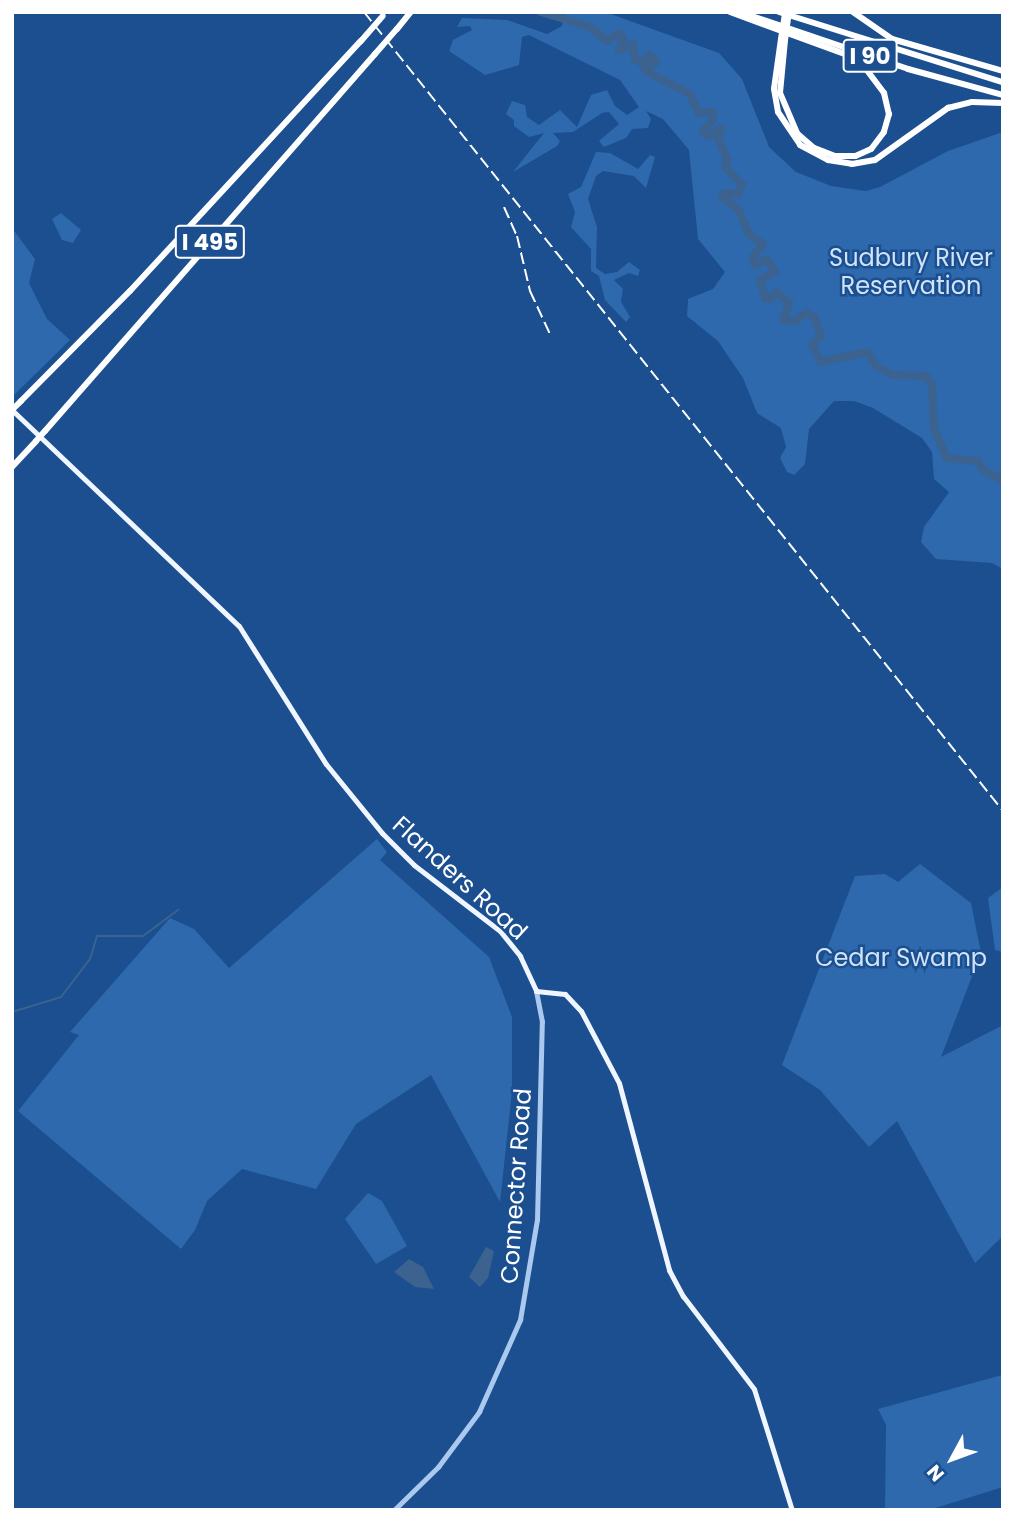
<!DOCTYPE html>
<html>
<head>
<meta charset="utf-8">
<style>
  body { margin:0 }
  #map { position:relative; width:1015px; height:1522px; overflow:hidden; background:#1b4f8f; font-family:Poppins,sans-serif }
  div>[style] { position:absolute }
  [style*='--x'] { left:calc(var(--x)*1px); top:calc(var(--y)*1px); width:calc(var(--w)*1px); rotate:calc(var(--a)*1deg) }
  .green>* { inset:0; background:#2e69ad }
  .water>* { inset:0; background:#3c6290 }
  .stream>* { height:2px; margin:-1px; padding:0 1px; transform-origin:1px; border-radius:1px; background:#3c6290 }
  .river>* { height:8px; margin:-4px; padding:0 4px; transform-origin:4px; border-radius:4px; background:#3c6290 }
  .minor>* { height:4.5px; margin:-2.25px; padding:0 2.25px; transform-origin:2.25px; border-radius:2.25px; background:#a9c9ee }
  .major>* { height:5px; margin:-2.5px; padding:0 2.5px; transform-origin:2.5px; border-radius:2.5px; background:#f0f6ff }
  .highway>* { height:6px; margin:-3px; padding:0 3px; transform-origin:3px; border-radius:3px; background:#fff }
  .rail>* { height:2px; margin-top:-1px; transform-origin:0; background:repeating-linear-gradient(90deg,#fff 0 12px,transparent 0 17px) }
  .highway-bridge>* { height:6px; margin:-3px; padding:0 3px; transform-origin:3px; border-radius:3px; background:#fff }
  span { translate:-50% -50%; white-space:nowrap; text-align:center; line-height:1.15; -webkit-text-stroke:5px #1b4f8f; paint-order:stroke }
  .shield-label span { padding:2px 5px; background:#1b4f8f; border:2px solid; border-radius:5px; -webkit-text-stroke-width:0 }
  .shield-label { font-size:23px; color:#fff; font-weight:700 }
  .park-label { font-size:24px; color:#cfe3fa }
  .street-label { font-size:24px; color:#fff }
  .frame { position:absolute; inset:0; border:14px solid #fff; pointer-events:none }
  .north { position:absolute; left:917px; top:1424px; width:70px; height:70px; -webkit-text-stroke:5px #1b4f8f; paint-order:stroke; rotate:229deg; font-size:19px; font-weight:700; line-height:28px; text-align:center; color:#fff }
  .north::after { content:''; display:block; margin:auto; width:24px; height:32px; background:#fff; clip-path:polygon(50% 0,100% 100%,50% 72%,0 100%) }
</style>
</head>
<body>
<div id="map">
  <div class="green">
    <i style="clip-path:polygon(564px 12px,605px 12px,719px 53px,742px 79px,769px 147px,796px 172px,831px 186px,866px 191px,880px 187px,948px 151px,1003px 132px,1003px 569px,992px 563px,936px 559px,921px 542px,924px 527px,949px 492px,934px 479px,932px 452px,922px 438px,873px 408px,854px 401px,834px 401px,809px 429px,805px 464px,794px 475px,787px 472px,780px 458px,786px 447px,781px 428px,757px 413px,743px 378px,718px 341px,687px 316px,688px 299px,713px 289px,725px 272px,698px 239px,689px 150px,663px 119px,646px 111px,651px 119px,648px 128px,632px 129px,626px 138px,604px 147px,599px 141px,619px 124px,609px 112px,602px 113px,573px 132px,553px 133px,560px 141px,557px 146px,513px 172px,544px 133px,529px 137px,514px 126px,514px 120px,506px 114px,512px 101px,525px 105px,527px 117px,539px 125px,560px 110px,577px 127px,591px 95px,607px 90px,615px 106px,627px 115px,639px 107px,620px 80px,529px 35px,522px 37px,519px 65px,485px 75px,449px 51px,453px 40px,472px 30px,470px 26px,457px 27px,462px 18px,507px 20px,547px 34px,562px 26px)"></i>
    <i style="clip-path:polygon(596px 152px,610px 153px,638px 169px,650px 155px,655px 157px,646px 188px,634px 176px,603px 171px,596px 176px,588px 199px,597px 227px,596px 268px,605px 274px,617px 272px,629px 262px,640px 270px,638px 276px,629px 273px,614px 280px,623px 289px,621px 302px,630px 317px,626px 322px,605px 300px,599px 276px,591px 271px,591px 249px,571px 227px,575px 212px,568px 194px,581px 187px)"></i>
    <i style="clip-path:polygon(61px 213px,81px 230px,73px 243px,62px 240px,52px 219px)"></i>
    <i style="clip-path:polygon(12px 228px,35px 259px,29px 283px,47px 319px,70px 340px,12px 397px)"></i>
    <i style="clip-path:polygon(377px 839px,387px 852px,380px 860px,489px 957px,512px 1017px,512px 1091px,500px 1202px,431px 1075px,356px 1124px,316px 1189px,242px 1169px,207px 1201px,195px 1230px,181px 1249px,18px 1111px,79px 1035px,70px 1032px,170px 918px,194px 929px,229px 968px)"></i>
    <i style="clip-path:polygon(920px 864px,971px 903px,981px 953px,941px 1057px,1003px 1025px,1003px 1236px,975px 1263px,897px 1121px,869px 1147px,820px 1090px,782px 1065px,855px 876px,885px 874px,898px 882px)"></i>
    <i style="clip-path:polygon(1003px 887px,1003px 952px,995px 950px,988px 898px)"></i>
    <i style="clip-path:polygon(368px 1193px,382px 1201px,407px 1246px,376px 1264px,345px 1219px)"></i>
    <i style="clip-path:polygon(1002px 1375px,1003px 1487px,929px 1510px,885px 1510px,886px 1425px,878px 1409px)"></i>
  </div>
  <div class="water">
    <i style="clip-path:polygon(486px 1247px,494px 1251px,488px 1278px,480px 1287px,469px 1277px)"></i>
    <i style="clip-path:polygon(409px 1259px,423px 1267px,434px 1289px,415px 1287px,394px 1272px)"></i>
  </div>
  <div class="stream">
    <i style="--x:559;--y:17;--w:6;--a:-59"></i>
    <i style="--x:999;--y:478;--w:17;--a:-77"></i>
    <i style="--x:12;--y:1012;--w:51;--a:-17"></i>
    <i style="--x:61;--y:997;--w:48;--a:-52.7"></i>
    <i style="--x:90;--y:959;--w:24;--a:-73"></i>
    <i style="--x:97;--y:936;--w:46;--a:0"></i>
    <i style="--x:143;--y:936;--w:44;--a:-36.6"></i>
  </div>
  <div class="river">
    <i style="--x:541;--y:12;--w:51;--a:17"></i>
    <i style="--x:590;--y:27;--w:22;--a:39"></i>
    <i style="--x:607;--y:41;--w:14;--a:-34"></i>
    <i style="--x:619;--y:33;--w:6;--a:51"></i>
    <i style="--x:623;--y:38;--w:13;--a:108"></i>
    <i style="--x:619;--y:50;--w:15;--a:-23"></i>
    <i style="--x:633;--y:44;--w:16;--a:83"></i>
    <i style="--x:635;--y:60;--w:7;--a:16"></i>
    <i style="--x:642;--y:62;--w:10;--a:66"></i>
    <i style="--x:646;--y:71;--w:50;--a:27.6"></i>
    <i style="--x:690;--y:94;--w:21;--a:65"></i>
    <i style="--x:699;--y:113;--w:14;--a:-4"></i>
    <i style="--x:713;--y:112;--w:6;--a:81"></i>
    <i style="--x:714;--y:118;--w:18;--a:128"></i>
    <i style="--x:703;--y:132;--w:7;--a:34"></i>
    <i style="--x:709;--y:136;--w:15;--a:-32"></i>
    <i style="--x:722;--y:128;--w:11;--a:112"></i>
    <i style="--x:718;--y:138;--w:23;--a:67"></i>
    <i style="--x:727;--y:159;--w:8;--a:104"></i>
    <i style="--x:725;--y:167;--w:24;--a:45"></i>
    <i style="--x:742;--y:184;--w:11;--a:112"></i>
    <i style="--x:738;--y:194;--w:13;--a:-176"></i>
    <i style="--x:725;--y:193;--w:5;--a:127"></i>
    <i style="--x:722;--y:197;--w:20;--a:37"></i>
    <i style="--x:738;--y:209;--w:27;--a:66"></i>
    <i style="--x:749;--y:234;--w:17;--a:36"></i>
    <i style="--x:763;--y:244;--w:16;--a:128"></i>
    <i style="--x:753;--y:257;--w:8;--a:76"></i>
    <i style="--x:755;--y:265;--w:13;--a:-23"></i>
    <i style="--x:767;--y:260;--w:14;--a:56"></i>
    <i style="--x:775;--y:272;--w:17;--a:152"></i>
    <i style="--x:760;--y:280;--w:19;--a:74"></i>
    <i style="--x:765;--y:298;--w:6;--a:9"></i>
    <i style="--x:771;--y:299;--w:9;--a:-54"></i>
    <i style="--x:776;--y:292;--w:17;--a:40"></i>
    <i style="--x:789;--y:303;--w:18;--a:109"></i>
    <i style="--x:783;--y:320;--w:12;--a:5"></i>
    <i style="--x:795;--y:321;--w:14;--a:-36"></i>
    <i style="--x:806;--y:313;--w:9;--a:27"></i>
    <i style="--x:814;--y:317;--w:20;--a:70"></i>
    <i style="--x:821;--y:336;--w:13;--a:135"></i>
    <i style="--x:812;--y:345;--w:19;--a:62"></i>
    <i style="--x:821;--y:362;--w:47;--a:-12.3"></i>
    <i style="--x:867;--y:352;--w:18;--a:56"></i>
    <i style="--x:877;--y:367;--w:18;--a:27"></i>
    <i style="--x:893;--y:375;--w:33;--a:2"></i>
    <i style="--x:926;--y:376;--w:11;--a:56"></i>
    <i style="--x:932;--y:385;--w:43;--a:87.3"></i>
    <i style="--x:934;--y:428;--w:33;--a:67"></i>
    <i style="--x:947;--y:458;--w:31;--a:6"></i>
    <i style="--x:978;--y:461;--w:10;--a:61"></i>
    <i style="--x:983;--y:470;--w:23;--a:29"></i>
    <i style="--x:641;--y:62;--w:11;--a:-38"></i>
    <i style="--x:650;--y:55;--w:9;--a:49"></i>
    <i style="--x:656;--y:62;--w:13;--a:148"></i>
  </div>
  <div class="minor">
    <i style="--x:394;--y:1510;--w:62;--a:-44.3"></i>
    <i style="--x:438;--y:1467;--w:69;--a:-53.3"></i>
    <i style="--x:479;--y:1412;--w:101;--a:-66"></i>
    <i style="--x:520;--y:1320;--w:101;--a:-80.4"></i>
    <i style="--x:537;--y:1220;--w:198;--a:-88.6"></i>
    <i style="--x:542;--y:1022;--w:32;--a:-101"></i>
  </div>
  <div class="major">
    <i style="--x:12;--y:410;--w:313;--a:43.6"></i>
    <i style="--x:239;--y:626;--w:163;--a:57.8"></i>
    <i style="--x:326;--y:764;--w:89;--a:50.9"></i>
    <i style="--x:382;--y:833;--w:45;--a:45"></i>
    <i style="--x:414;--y:865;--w:108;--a:37.5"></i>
    <i style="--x:500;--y:931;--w:32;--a:51"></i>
    <i style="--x:520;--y:956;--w:38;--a:65"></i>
    <i style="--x:536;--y:991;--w:29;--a:6"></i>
    <i style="--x:565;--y:994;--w:23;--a:47"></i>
    <i style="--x:581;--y:1011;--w:81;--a:62.2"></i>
    <i style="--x:619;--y:1083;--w:194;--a:75"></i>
    <i style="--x:669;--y:1270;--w:30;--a:62"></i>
    <i style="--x:683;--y:1296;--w:117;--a:52.6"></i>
    <i style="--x:754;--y:1389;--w:127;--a:72.6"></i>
  </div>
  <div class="highway">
    <i style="--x:730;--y:12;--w:122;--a:20.1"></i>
    <i style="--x:845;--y:54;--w:26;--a:36"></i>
    <i style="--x:866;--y:69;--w:30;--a:53"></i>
    <i style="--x:884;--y:93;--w:22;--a:77"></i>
    <i style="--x:889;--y:114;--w:19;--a:106"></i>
    <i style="--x:884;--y:132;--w:21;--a:127"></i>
    <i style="--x:871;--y:149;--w:17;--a:156"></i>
    <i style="--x:855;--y:156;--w:20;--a:180"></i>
    <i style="--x:835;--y:156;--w:22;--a:-159"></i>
    <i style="--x:814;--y:148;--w:23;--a:-139"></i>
    <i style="--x:797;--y:133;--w:43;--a:-113"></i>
    <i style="--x:780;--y:93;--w:53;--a:-84.6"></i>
    <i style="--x:740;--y:12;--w:177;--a:18.7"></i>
    <i style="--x:908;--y:69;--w:98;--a:15.3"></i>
    <i style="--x:779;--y:12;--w:235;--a:17.4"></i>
    <i style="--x:853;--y:12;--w:47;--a:34.7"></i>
    <i style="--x:892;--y:39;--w:116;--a:16.1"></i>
    <i style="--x:397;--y:29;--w:22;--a:-51"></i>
    <i style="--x:781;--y:39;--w:50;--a:98"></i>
    <i style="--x:774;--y:89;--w:23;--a:80"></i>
    <i style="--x:778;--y:112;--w:40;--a:56"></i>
    <i style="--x:800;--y:145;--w:32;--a:28"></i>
    <i style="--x:828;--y:160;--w:24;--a:9"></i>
    <i style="--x:852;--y:164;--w:23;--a:-10"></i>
    <i style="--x:875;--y:160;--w:90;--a:-35.5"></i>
    <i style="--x:948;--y:108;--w:25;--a:-14"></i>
    <i style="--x:972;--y:102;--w:31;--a:2"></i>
    <i style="--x:21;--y:401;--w:155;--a:-45.3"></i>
    <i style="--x:130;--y:291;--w:340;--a:-47.3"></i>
    <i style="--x:45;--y:431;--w:501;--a:-48.8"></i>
    <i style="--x:12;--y:467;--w:35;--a:-47"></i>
  </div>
  <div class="rail">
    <i style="--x:364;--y:12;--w:1023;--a:51.35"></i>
    <i style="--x:504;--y:207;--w:32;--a:66"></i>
    <i style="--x:517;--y:236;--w:57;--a:76.7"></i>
    <i style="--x:530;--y:291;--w:47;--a:65.1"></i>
  </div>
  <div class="highway-bridge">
    <i style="--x:781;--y:39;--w:25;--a:-81"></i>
    <i style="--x:785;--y:40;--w:28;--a:-82"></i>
    <i style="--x:361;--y:41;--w:33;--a:-49"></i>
    <i style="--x:375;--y:54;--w:33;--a:-49"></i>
    <i style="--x:12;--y:410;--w:13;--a:-45"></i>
    <i style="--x:36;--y:441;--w:13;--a:-48"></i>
  </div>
  <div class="shield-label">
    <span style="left:870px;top:56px">I 90</span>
    <span style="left:210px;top:242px">I 495</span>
  </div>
  <div class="park-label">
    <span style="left:911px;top:272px">Sudbury River<br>Reservation</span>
    <span style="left:901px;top:958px">Cedar Swamp</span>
  </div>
  <div class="street-label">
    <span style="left:460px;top:878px;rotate:42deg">Flanders Road</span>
    <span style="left:516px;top:1186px;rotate:-86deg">Connector Road</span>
  </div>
  <div class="frame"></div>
  <div class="north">N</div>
</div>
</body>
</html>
